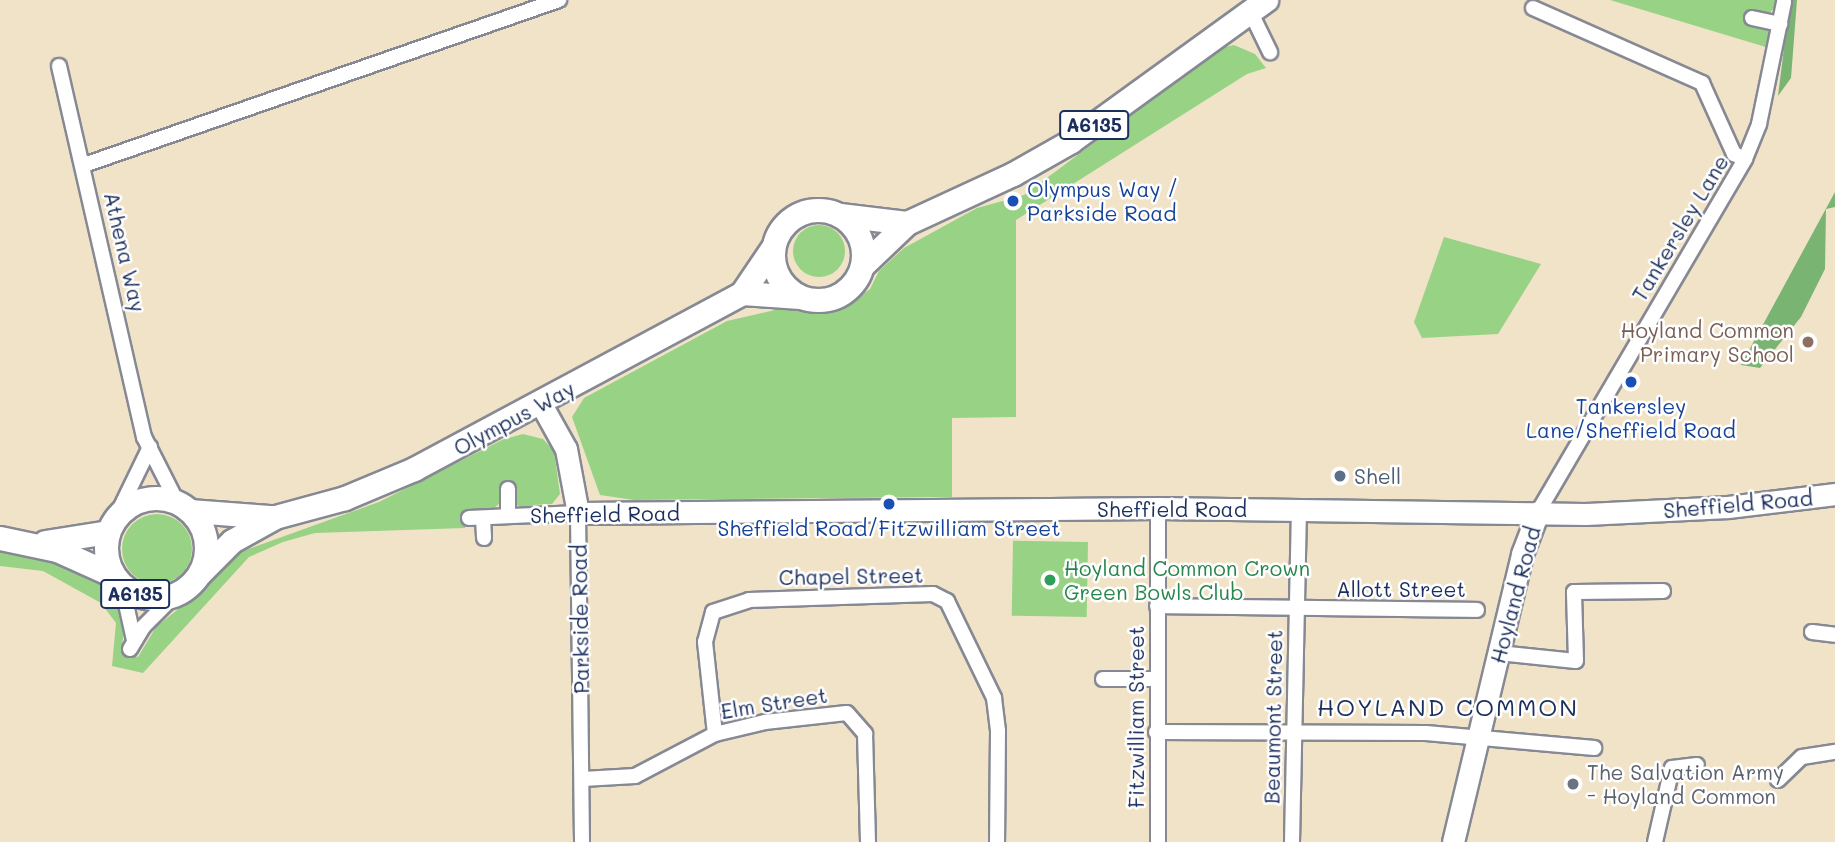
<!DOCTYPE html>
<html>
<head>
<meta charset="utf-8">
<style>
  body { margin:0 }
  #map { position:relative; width:1835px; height:842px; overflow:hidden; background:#f1e3c8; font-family:Mali,sans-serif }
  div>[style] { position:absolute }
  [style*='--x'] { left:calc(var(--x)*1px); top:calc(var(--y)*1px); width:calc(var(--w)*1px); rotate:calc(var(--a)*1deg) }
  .green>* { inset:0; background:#98d285; transform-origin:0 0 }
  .round { border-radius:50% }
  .forest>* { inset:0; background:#7ab472 }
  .roads { filter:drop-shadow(2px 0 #868993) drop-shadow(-2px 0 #868993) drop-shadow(0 2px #868993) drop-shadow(0 -2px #868993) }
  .street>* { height:14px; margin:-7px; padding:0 7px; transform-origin:7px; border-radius:7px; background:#fff }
  .secondary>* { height:21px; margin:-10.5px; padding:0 10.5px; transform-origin:10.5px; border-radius:10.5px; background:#fff }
  .primary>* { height:23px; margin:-11.5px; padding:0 11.5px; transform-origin:11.5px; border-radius:11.5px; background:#fff }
  .primary>.ring { margin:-11.5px; padding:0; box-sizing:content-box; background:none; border:23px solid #fff; border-radius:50% }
  .dots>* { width:19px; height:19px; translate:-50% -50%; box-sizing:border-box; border:4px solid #fff; border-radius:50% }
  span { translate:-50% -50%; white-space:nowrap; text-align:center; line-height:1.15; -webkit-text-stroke:5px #fff; paint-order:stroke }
  .shield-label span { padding:2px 5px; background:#fff; border:2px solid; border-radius:5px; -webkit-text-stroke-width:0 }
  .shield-label { font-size:19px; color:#1b2f5e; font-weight:700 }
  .transit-label { font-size:21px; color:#164399 }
  .left { translate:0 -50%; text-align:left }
  .street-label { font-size:21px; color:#1b2f5e }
  .education-label { font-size:21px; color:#785e54 }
  .right { translate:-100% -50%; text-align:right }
  .service-label { font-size:21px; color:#4e5e75 }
  .leisure-label { font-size:21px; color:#27864d }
  .worship-label { font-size:21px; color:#5b616d }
  .quarter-label { font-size:24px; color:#1b2f5e; letter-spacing:2px }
</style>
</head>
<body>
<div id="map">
  <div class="green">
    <i style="clip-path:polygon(1610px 0,1781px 0,1767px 16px,1769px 48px)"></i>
    <i style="clip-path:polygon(1234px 45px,1255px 54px,1266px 68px,1247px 74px,1016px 220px,1016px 417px,952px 418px,952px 497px,634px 500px,600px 495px,572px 417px,584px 398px,727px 321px,775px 310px,841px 310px,870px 289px,879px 271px,904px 248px,977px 208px,1024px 195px,1221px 48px)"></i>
    <i class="round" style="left:793px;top:225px;width:52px;height:52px"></i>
    <i style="clip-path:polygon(1444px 237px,1541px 264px,1498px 334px,1422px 338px,1414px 322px)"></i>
    <i style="clip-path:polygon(523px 434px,543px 439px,554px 451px,560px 494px,552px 504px,533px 505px,533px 510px,502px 501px,491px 511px,465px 513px,465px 528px,315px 533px,283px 542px,249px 557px,143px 673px,112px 666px,116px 623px,101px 603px,43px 571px,0 566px,0 545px,39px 549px,99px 578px,119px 599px,126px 620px,121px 651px,138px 657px,156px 627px,188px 601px,233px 550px,237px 553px,379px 502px,504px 439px)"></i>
    <i class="round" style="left:122px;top:514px;width:70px;height:70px"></i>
    <i style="left:1088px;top:542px;width:75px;height:75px;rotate:91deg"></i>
  </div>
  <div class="forest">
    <i style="clip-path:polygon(1790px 0,1797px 0,1791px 78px,1778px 96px)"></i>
    <i style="clip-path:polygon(1835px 192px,1835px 207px,1826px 209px,1825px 269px,1801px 317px,1760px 368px,1741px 365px)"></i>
  </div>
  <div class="roads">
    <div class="street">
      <i style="--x:1533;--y:8;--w:185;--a:23.9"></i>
      <i style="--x:1702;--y:83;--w:78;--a:65.7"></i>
      <i style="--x:1734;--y:154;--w:12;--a:24"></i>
      <i style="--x:1250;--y:11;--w:46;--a:64"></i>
      <i style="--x:1752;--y:18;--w:29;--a:12"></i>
      <i style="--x:59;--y:66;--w:381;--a:77.1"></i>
      <i style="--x:144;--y:437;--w:73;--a:63.1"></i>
      <i style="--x:84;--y:165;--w:503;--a:-19.16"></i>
      <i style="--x:1538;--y:512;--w:409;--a:-59.6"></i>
      <i style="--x:1745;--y:159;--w:38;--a:-68"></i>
      <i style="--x:1759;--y:124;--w:125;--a:-78.4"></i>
      <i style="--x:508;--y:516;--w:27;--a:-90"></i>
      <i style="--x:116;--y:517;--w:78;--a:-64.1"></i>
      <i style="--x:469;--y:518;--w:109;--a:-2.6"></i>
      <i style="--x:578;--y:513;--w:329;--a:89.3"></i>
      <i style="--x:483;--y:518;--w:20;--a:87"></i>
      <i style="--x:122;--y:586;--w:55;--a:77.5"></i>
      <i style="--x:1157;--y:606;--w:320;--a:0.7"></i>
      <i style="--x:1812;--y:632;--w:23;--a:7"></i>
      <i style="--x:130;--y:649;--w:26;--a:-59"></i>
      <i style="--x:143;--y:627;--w:45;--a:-45"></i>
      <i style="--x:1499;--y:653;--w:77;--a:5.9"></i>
      <i style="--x:1576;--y:661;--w:69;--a:-91.7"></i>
      <i style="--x:1574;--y:592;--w:89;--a:-0.6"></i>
      <i style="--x:1103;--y:679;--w:53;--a:0"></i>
      <i style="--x:1156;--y:732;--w:270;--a:0.2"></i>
      <i style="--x:1426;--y:733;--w:169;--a:5.1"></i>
      <i style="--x:715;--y:734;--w:93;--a:-96.2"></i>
      <i style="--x:705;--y:642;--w:31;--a:-75"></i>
      <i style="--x:713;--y:612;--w:38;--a:-18"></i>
      <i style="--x:749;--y:600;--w:184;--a:-1.9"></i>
      <i style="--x:933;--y:594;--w:16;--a:27"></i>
      <i style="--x:947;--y:601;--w:108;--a:64.1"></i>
      <i style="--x:994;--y:698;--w:33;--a:83"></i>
      <i style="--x:998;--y:731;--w:111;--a:90.5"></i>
      <i style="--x:583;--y:779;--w:52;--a:-3.3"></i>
      <i style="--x:635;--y:776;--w:90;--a:-27.7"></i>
      <i style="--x:715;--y:734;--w:51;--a:-13.5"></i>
      <i style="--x:765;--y:722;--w:82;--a:-6.3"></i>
      <i style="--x:847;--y:713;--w:28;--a:49"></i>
      <i style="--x:865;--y:734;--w:108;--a:88.4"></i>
      <i style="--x:1778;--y:780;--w:33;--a:-44"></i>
      <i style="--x:1802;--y:757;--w:33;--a:-9"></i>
      <i style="--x:1158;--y:842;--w:334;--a:-90"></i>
      <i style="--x:1292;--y:842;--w:333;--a:-88.8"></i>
      <i style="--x:1655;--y:842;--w:76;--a:-77.1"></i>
      <i style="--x:1672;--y:768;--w:25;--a:-7"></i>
    </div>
    <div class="secondary">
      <i style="--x:541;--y:404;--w:51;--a:60.9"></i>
      <i style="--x:566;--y:449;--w:65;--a:79.4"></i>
      <i style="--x:578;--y:513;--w:580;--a:-0.49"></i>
      <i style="--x:1158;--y:508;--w:427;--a:0.8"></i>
      <i style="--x:1585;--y:514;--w:143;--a:-2.8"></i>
      <i style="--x:1728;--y:507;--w:108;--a:-6.9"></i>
      <i style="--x:1453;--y:842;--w:296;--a:-76.5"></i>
      <i style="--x:1522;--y:554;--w:45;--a:-69.1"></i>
    </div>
    <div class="primary">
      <i class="ring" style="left:773px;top:210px;width:67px;height:67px"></i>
      <i style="--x:840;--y:215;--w:67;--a:6.8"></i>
      <i style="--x:862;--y:266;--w:62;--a:-43.7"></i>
      <i style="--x:907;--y:223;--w:117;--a:-24.8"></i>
      <i style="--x:1013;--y:174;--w:67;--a:-29.6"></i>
      <i style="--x:1071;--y:141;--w:241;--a:-35.9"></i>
      <i style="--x:742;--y:293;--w:58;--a:3.9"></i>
      <i class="ring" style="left:106px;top:498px;width:77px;height:77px"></i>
      <i style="--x:191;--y:511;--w:80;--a:4.3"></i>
      <i style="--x:0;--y:538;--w:58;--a:11.9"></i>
      <i style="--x:57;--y:550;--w:61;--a:24.1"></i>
      <i style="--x:45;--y:542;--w:64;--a:-9"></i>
      <i style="--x:200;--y:573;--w:45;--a:-45"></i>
      <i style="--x:232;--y:541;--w:49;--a:-29.2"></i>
      <i style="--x:275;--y:517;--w:73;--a:-15.2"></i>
      <i style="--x:345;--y:498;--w:75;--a:-22.8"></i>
      <i style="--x:414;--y:469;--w:372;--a:-28.2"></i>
      <i style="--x:742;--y:293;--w:55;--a:-56"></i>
    </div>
  </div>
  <div class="dots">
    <i style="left:1013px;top:201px;background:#1a4fb4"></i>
    <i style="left:1808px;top:342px;background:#8d6e63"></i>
    <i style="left:1631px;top:382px;background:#1a4fb4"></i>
    <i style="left:1340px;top:476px;background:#5c6f8a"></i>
    <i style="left:889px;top:504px;background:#1a4fb4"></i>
    <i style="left:1050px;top:580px;background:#2e9e5b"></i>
    <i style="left:1573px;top:784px;background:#6b7280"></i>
  </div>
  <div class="shield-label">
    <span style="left:1094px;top:125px">A6135</span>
    <span style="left:135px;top:594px">A6135</span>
  </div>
  <div class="transit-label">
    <span class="left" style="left:1027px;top:201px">Olympus Way /<br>Parkside Road</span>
    <span style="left:1631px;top:418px">Tankersley<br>Lane/Sheffield Road</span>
    <span style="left:889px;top:528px">Sheffield Road/Fitzwilliam Street</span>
  </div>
  <div class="street-label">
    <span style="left:1680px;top:228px;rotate:-59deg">Tankersley Lane</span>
    <span style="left:125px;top:252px;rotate:77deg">Athena Way</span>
    <span style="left:514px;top:418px;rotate:-28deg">Olympus Way</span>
    <span style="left:1738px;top:504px;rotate:-5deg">Sheffield Road</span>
    <span style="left:1172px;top:509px">Sheffield Road</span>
    <span style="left:605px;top:514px;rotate:-1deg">Sheffield Road</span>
    <span style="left:851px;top:576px;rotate:-1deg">Chapel Street</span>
    <span style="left:1401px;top:589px">Allott Street</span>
    <span style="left:1515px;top:595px;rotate:-75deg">Hoyland Road</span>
    <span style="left:580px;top:619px;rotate:-91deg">Parkside Road</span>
    <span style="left:774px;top:703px;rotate:-9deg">Elm Street</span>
    <span style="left:1136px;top:717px;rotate:-90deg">Fitzwilliam Street</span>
    <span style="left:1273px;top:717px;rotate:-89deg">Beaumont Street</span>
  </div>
  <div class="education-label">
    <span class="right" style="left:1794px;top:342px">Hoyland Common<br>Primary School</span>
  </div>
  <div class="service-label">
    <span class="left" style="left:1354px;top:476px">Shell</span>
  </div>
  <div class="leisure-label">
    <span class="left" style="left:1064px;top:580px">Hoyland Common Crown<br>Green Bowls Club</span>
  </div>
  <div class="worship-label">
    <span class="left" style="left:1587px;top:784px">The Salvation Army<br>- Hoyland Common</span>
  </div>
  <div class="quarter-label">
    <span style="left:1448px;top:707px">HOYLAND COMMON</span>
  </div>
</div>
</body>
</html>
